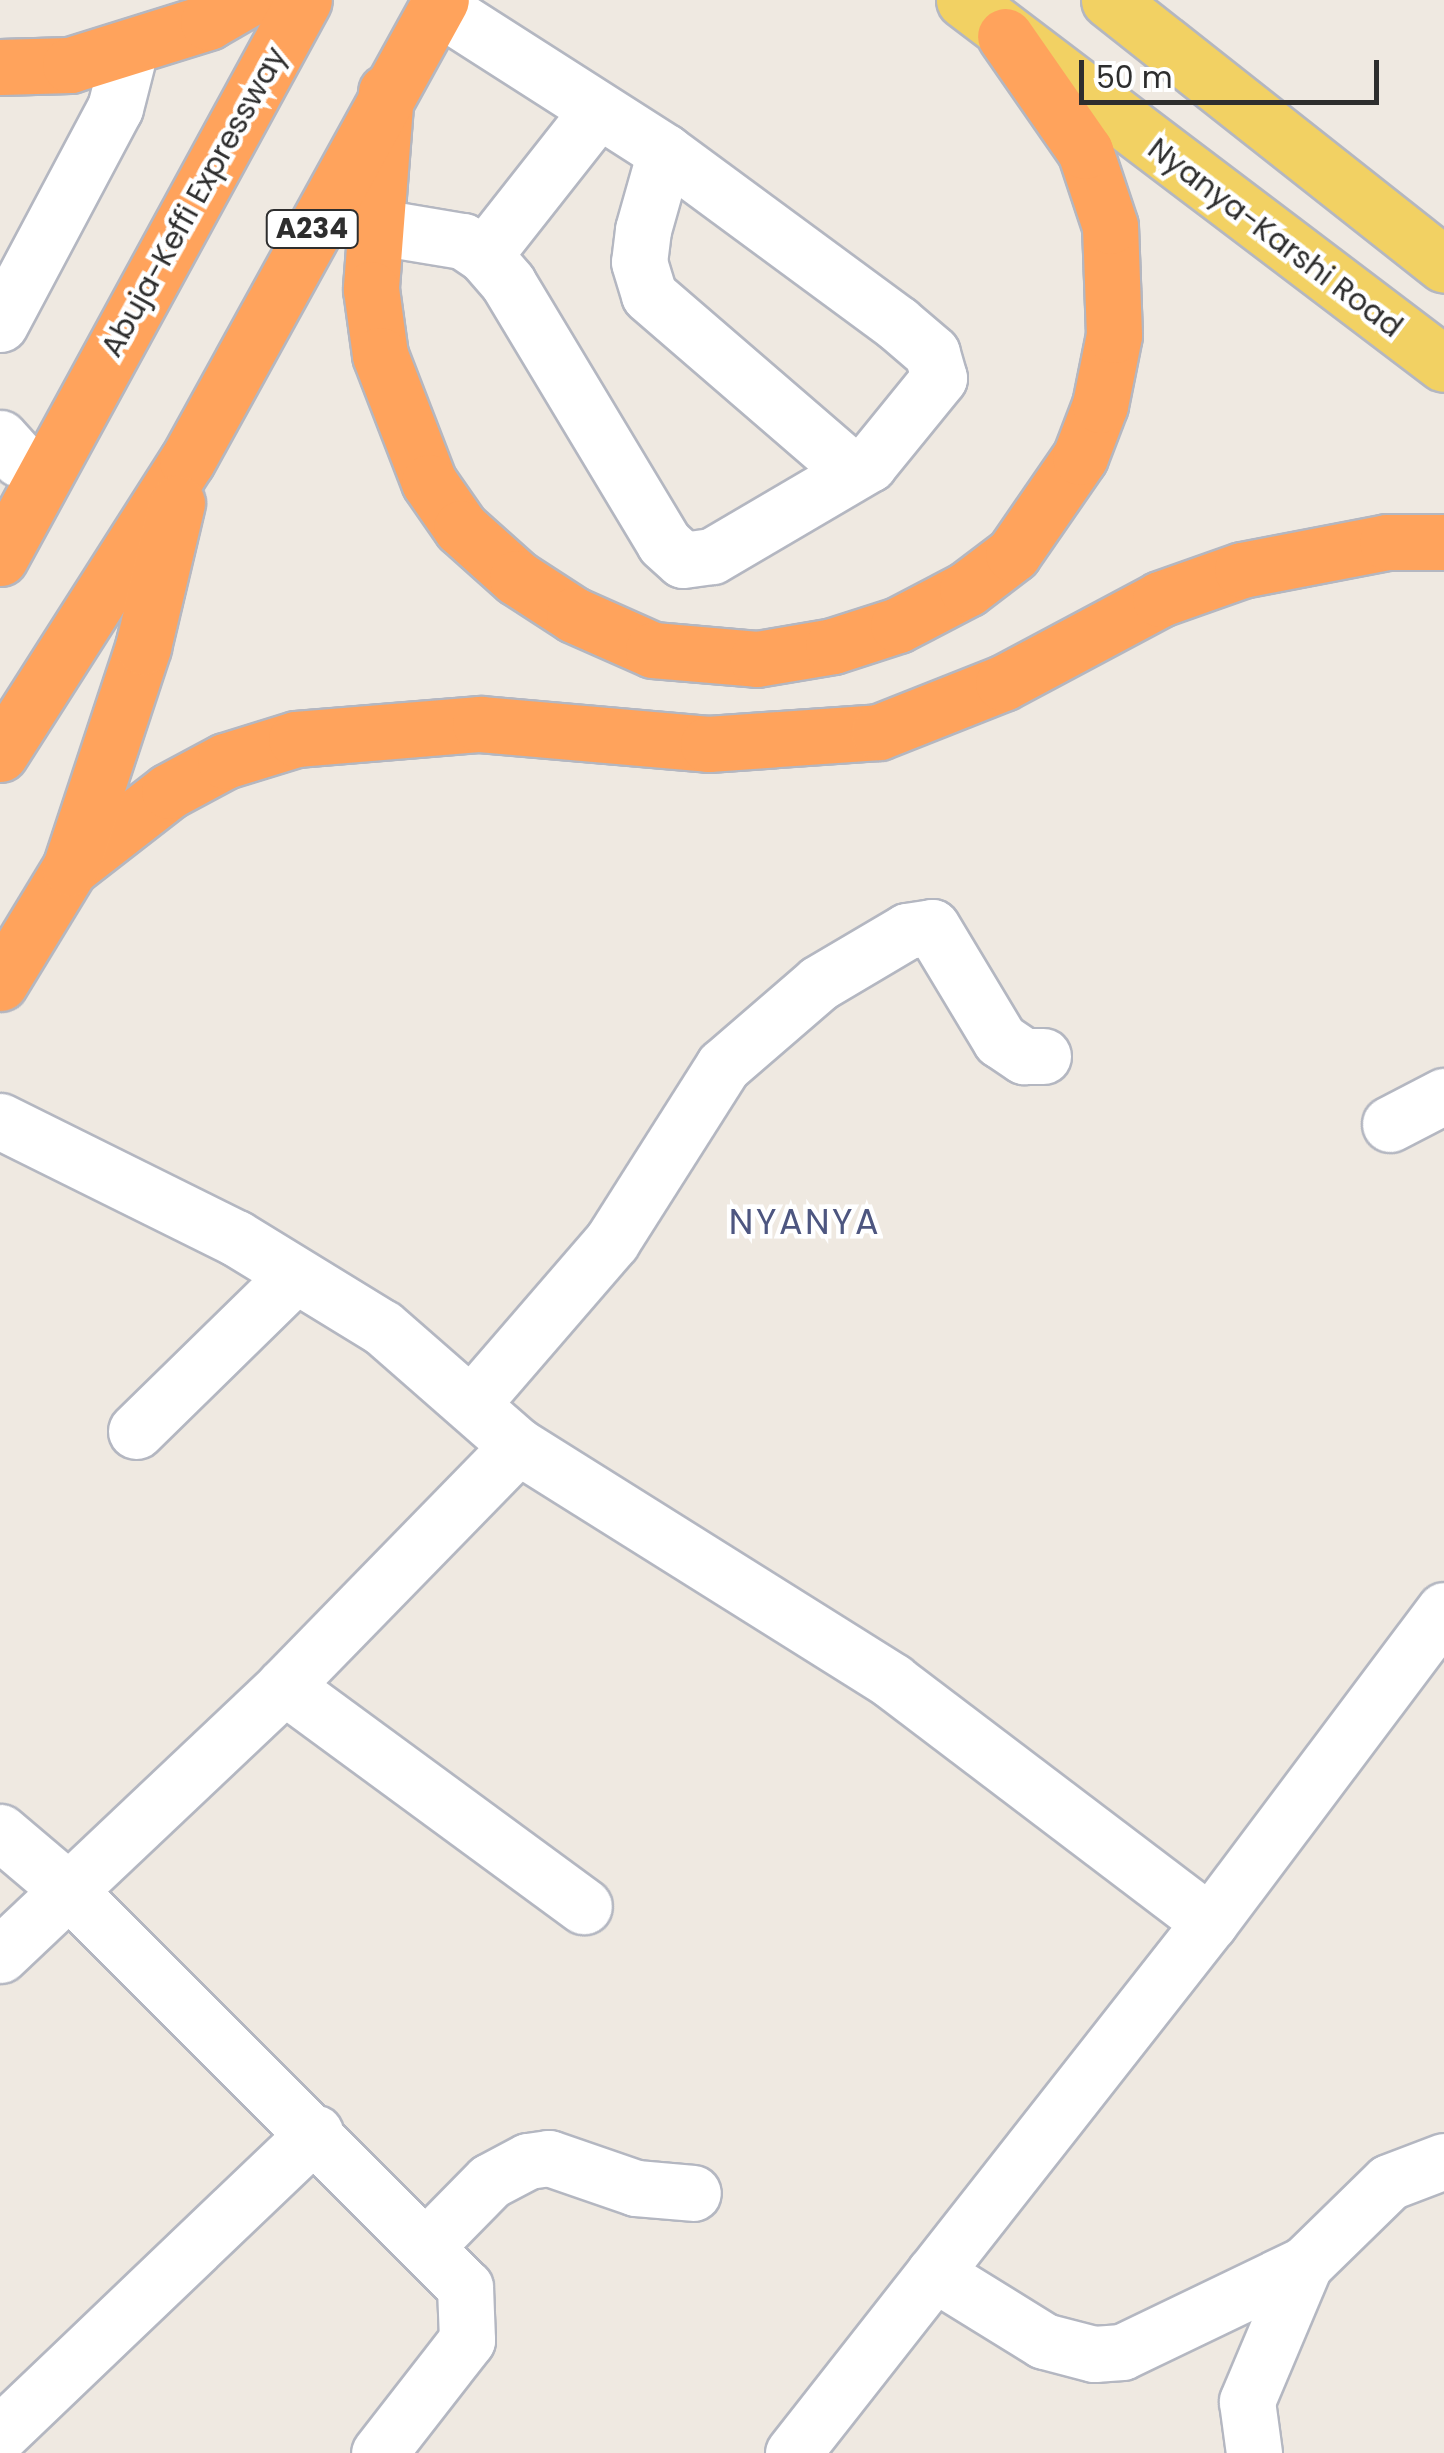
<!DOCTYPE html>
<html>
<head>
<meta charset="utf-8">
<style>
  body { margin:0 }
  #map { position:relative; width:1444px; height:2453px; overflow:hidden; background:#efe9e1; font-family:Poppins,sans-serif }
  div>[style] { position:absolute }
  [style*='--x'] { left:calc(var(--x)*1px); top:calc(var(--y)*1px); width:calc(var(--w)*1px); rotate:calc(var(--a)*1deg) }
  .roads { filter:drop-shadow(2px 0 #b4b7c1) drop-shadow(-2px 0 #b4b7c1) drop-shadow(0 2px #b4b7c1) drop-shadow(0 -2px #b4b7c1) }
  .minor>* { height:55px; margin:-27.5px; padding:0 27.5px; transform-origin:27.5px; border-radius:27.5px; background:#fff }
  .major>* { height:55px; margin:-27.5px; padding:0 27.5px; transform-origin:27.5px; border-radius:27.5px; background:#f2d163 }
  .highway>* { height:55px; margin:-27.5px; padding:0 27.5px; transform-origin:27.5px; border-radius:27.5px; background:#ffa35c }
  span { translate:-50% -50%; white-space:nowrap; text-align:center; line-height:1.15; -webkit-text-stroke:9px #fff; paint-order:stroke }
  .shield-label span { padding:2px 8px; background:#fff; border:2px solid; border-radius:8px; -webkit-text-stroke-width:0 }
  .shield-label { font-size:28px; color:#2e2e2e; font-weight:700 }
  .street-label { font-size:30px; color:#2e2e2e }
  .quarter-label { font-size:35px; color:#4d5680; letter-spacing:2.5px }
  .scale { position:absolute; left:1079px; top:60px; width:300px; height:45px; box-sizing:border-box; border:5px solid #2e2e2e; border-top:0; padding-left:12px; font-size:30px; line-height:35px; white-space:nowrap; color:#2e2e2e; -webkit-text-stroke:8px #fff; paint-order:stroke }
</style>
</head>
<body>
<div id="map">
  <div class="roads">
    <div class="minor">
      <i style="--x:665;--y:152;--w:81;--a:105.8"></i>
      <i style="--x:643;--y:230;--w:32;--a:97"></i>
      <i style="--x:639;--y:262;--w:34;--a:73"></i>
      <i style="--x:649;--y:295;--w:262;--a:40.8"></i>
      <i style="--x:847;--y:466;--w:22;--a:-5"></i>
      <i style="--x:372;--y:226;--w:92;--a:9.4"></i>
      <i style="--x:463;--y:241;--w:25;--a:34"></i>
      <i style="--x:484;--y:255;--w:37;--a:49"></i>
      <i style="--x:508;--y:283;--w:303;--a:59"></i>
      <i style="--x:664;--y:543;--w:25;--a:42"></i>
      <i style="--x:683;--y:560;--w:29;--a:-8"></i>
      <i style="--x:712;--y:556;--w:182;--a:-30.4"></i>
      <i style="--x:869;--y:464;--w:111;--a:-50.9"></i>
      <i style="--x:939;--y:378;--w:26;--a:-106"></i>
      <i style="--x:932;--y:353;--w:46;--a:-139.4"></i>
      <i style="--x:897;--y:323;--w:288;--a:-143.6"></i>
      <i style="--x:665;--y:152;--w:271;--a:-147.4"></i>
      <i style="--x:484;--y:255;--w:184;--a:-51.8"></i>
      <i style="--x:0;--y:324;--w:245;--a:-62"></i>
      <i style="--x:115;--y:108;--w:61;--a:-75.7"></i>
      <i style="--x:0;--y:438;--w:28;--a:48"></i>
      <i style="--x:0;--y:1121;--w:263;--a:26.4"></i>
      <i style="--x:236;--y:1238;--w:172;--a:31.5"></i>
      <i style="--x:383;--y:1328;--w:179;--a:41.2"></i>
      <i style="--x:518;--y:1446;--w:442;--a:32.1"></i>
      <i style="--x:892;--y:1681;--w:399;--a:37.2"></i>
      <i style="--x:1390;--y:1124;--w:61;--a:-27.4"></i>
      <i style="--x:474;--y:1401;--w:211;--a:-49.2"></i>
      <i style="--x:612;--y:1241;--w:207;--a:-57.6"></i>
      <i style="--x:723;--y:1066;--w:127;--a:-40.8"></i>
      <i style="--x:819;--y:983;--w:102;--a:-30.6"></i>
      <i style="--x:907;--y:931;--w:25;--a:-9"></i>
      <i style="--x:932;--y:927;--w:132;--a:59"></i>
      <i style="--x:1000;--y:1040;--w:29;--a:34"></i>
      <i style="--x:1024;--y:1056;--w:19;--a:0"></i>
      <i style="--x:136;--y:1431;--w:220;--a:-44.4"></i>
      <i style="--x:284;--y:1686;--w:372;--a:36.3"></i>
      <i style="--x:0;--y:1832;--w:87;--a:40.3"></i>
      <i style="--x:66;--y:1888;--w:564;--a:45"></i>
      <i style="--x:465;--y:2287;--w:53;--a:87.8"></i>
      <i style="--x:467;--y:2340;--w:143;--a:127.9"></i>
      <i style="--x:0;--y:1955;--w:391;--a:-43.4"></i>
      <i style="--x:284;--y:1686;--w:335;--a:-45.7"></i>
      <i style="--x:428;--y:2244;--w:88;--a:-45.5"></i>
      <i style="--x:490;--y:2181;--w:43;--a:-27.8"></i>
      <i style="--x:528;--y:2161;--w:21;--a:-8"></i>
      <i style="--x:549;--y:2158;--w:92;--a:19"></i>
      <i style="--x:636;--y:2188;--w:57;--a:5"></i>
      <i style="--x:934;--y:2273;--w:129;--a:31.7"></i>
      <i style="--x:1044;--y:2341;--w:52;--a:14.6"></i>
      <i style="--x:1094;--y:2354;--w:28;--a:-4"></i>
      <i style="--x:1122;--y:2352;--w:203;--a:-25.7"></i>
      <i style="--x:1305;--y:2264;--w:117;--a:-44.3"></i>
      <i style="--x:1389;--y:2182;--w:59;--a:-20.9"></i>
      <i style="--x:0;--y:2434;--w:436;--a:-43.7"></i>
      <i style="--x:793;--y:2453;--w:675;--a:-51.86"></i>
      <i style="--x:1210;--y:1922;--w:390;--a:-53.1"></i>
      <i style="--x:1254;--y:2453;--w:52;--a:-97.7"></i>
      <i style="--x:1247;--y:2401;--w:149;--a:-67.1"></i>
    </div>
    <div class="major">
      <i style="--x:964;--y:0;--w:602;--a:37.17"></i>
      <i style="--x:1109;--y:0;--w:427;--a:38.3"></i>
    </div>
    <div class="highway">
      <i style="--x:0;--y:67;--w:70;--a:-1.6"></i>
      <i style="--x:70;--y:65;--w:145;--a:-17.3"></i>
      <i style="--x:208;--y:22;--w:44;--a:-30.1"></i>
      <i style="--x:386;--y:92;--w:198;--a:94.4"></i>
      <i style="--x:371;--y:289;--w:67;--a:82.2"></i>
      <i style="--x:380;--y:355;--w:136;--a:68.9"></i>
      <i style="--x:429;--y:482;--w:56;--a:55.2"></i>
      <i style="--x:461;--y:528;--w:75;--a:41.8"></i>
      <i style="--x:517;--y:578;--w:68;--a:33"></i>
      <i style="--x:574;--y:615;--w:86;--a:23.9"></i>
      <i style="--x:653;--y:650;--w:104;--a:4.9"></i>
      <i style="--x:757;--y:659;--w:77;--a:-9.7"></i>
      <i style="--x:833;--y:646;--w:68;--a:-17.9"></i>
      <i style="--x:898;--y:625;--w:78;--a:-27.6"></i>
      <i style="--x:967;--y:589;--w:58;--a:-37.3"></i>
      <i style="--x:1013;--y:554;--w:118;--a:-55.4"></i>
      <i style="--x:1080;--y:457;--w:56;--a:-69"></i>
      <i style="--x:1100;--y:405;--w:71;--a:-78.7"></i>
      <i style="--x:1114;--y:335;--w:109;--a:-92.1"></i>
      <i style="--x:1110;--y:226;--w:79;--a:-108.4"></i>
      <i style="--x:1085;--y:151;--w:140;--a:-124.8"></i>
      <i style="--x:0;--y:558;--w:635;--a:-61.42"></i>
      <i style="--x:0;--y:754;--w:348;--a:-57.5"></i>
      <i style="--x:187;--y:461;--w:526;--a:-61.15"></i>
      <i style="--x:70;--y:868;--w:125;--a:-37.9"></i>
      <i style="--x:169;--y:791;--w:64;--a:-28.2"></i>
      <i style="--x:225;--y:761;--w:74;--a:-17.2"></i>
      <i style="--x:296;--y:739;--w:185;--a:-4.7"></i>
      <i style="--x:480;--y:724;--w:229;--a:5"></i>
      <i style="--x:708;--y:744;--w:171;--a:-4"></i>
      <i style="--x:879;--y:732;--w:133;--a:-21.6"></i>
      <i style="--x:1003;--y:683;--w:178;--a:-28.1"></i>
      <i style="--x:1160;--y:599;--w:87;--a:-19.5"></i>
      <i style="--x:1242;--y:570;--w:148;--a:-10.9"></i>
      <i style="--x:1387;--y:542;--w:57;--a:0"></i>
      <i style="--x:0;--y:983;--w:135;--a:-58.7"></i>
      <i style="--x:70;--y:868;--w:233;--a:-71.7"></i>
      <i style="--x:143;--y:647;--w:148;--a:-76.7"></i>
    </div>
  </div>
  <div class="shield-label">
    <span style="left:312px;top:229px">A234</span>
  </div>
  <div class="street-label">
    <span style="left:194px;top:202px;rotate:-61deg">Abuja-Keffi Expressway</span>
    <span style="left:1275px;top:238px;rotate:37deg">Nyanya-Karshi Road</span>
  </div>
  <div class="quarter-label">
    <span style="left:805px;top:1222px">NYANYA</span>
  </div>
  <div class="scale">50 m</div>
</div>
</body>
</html>
